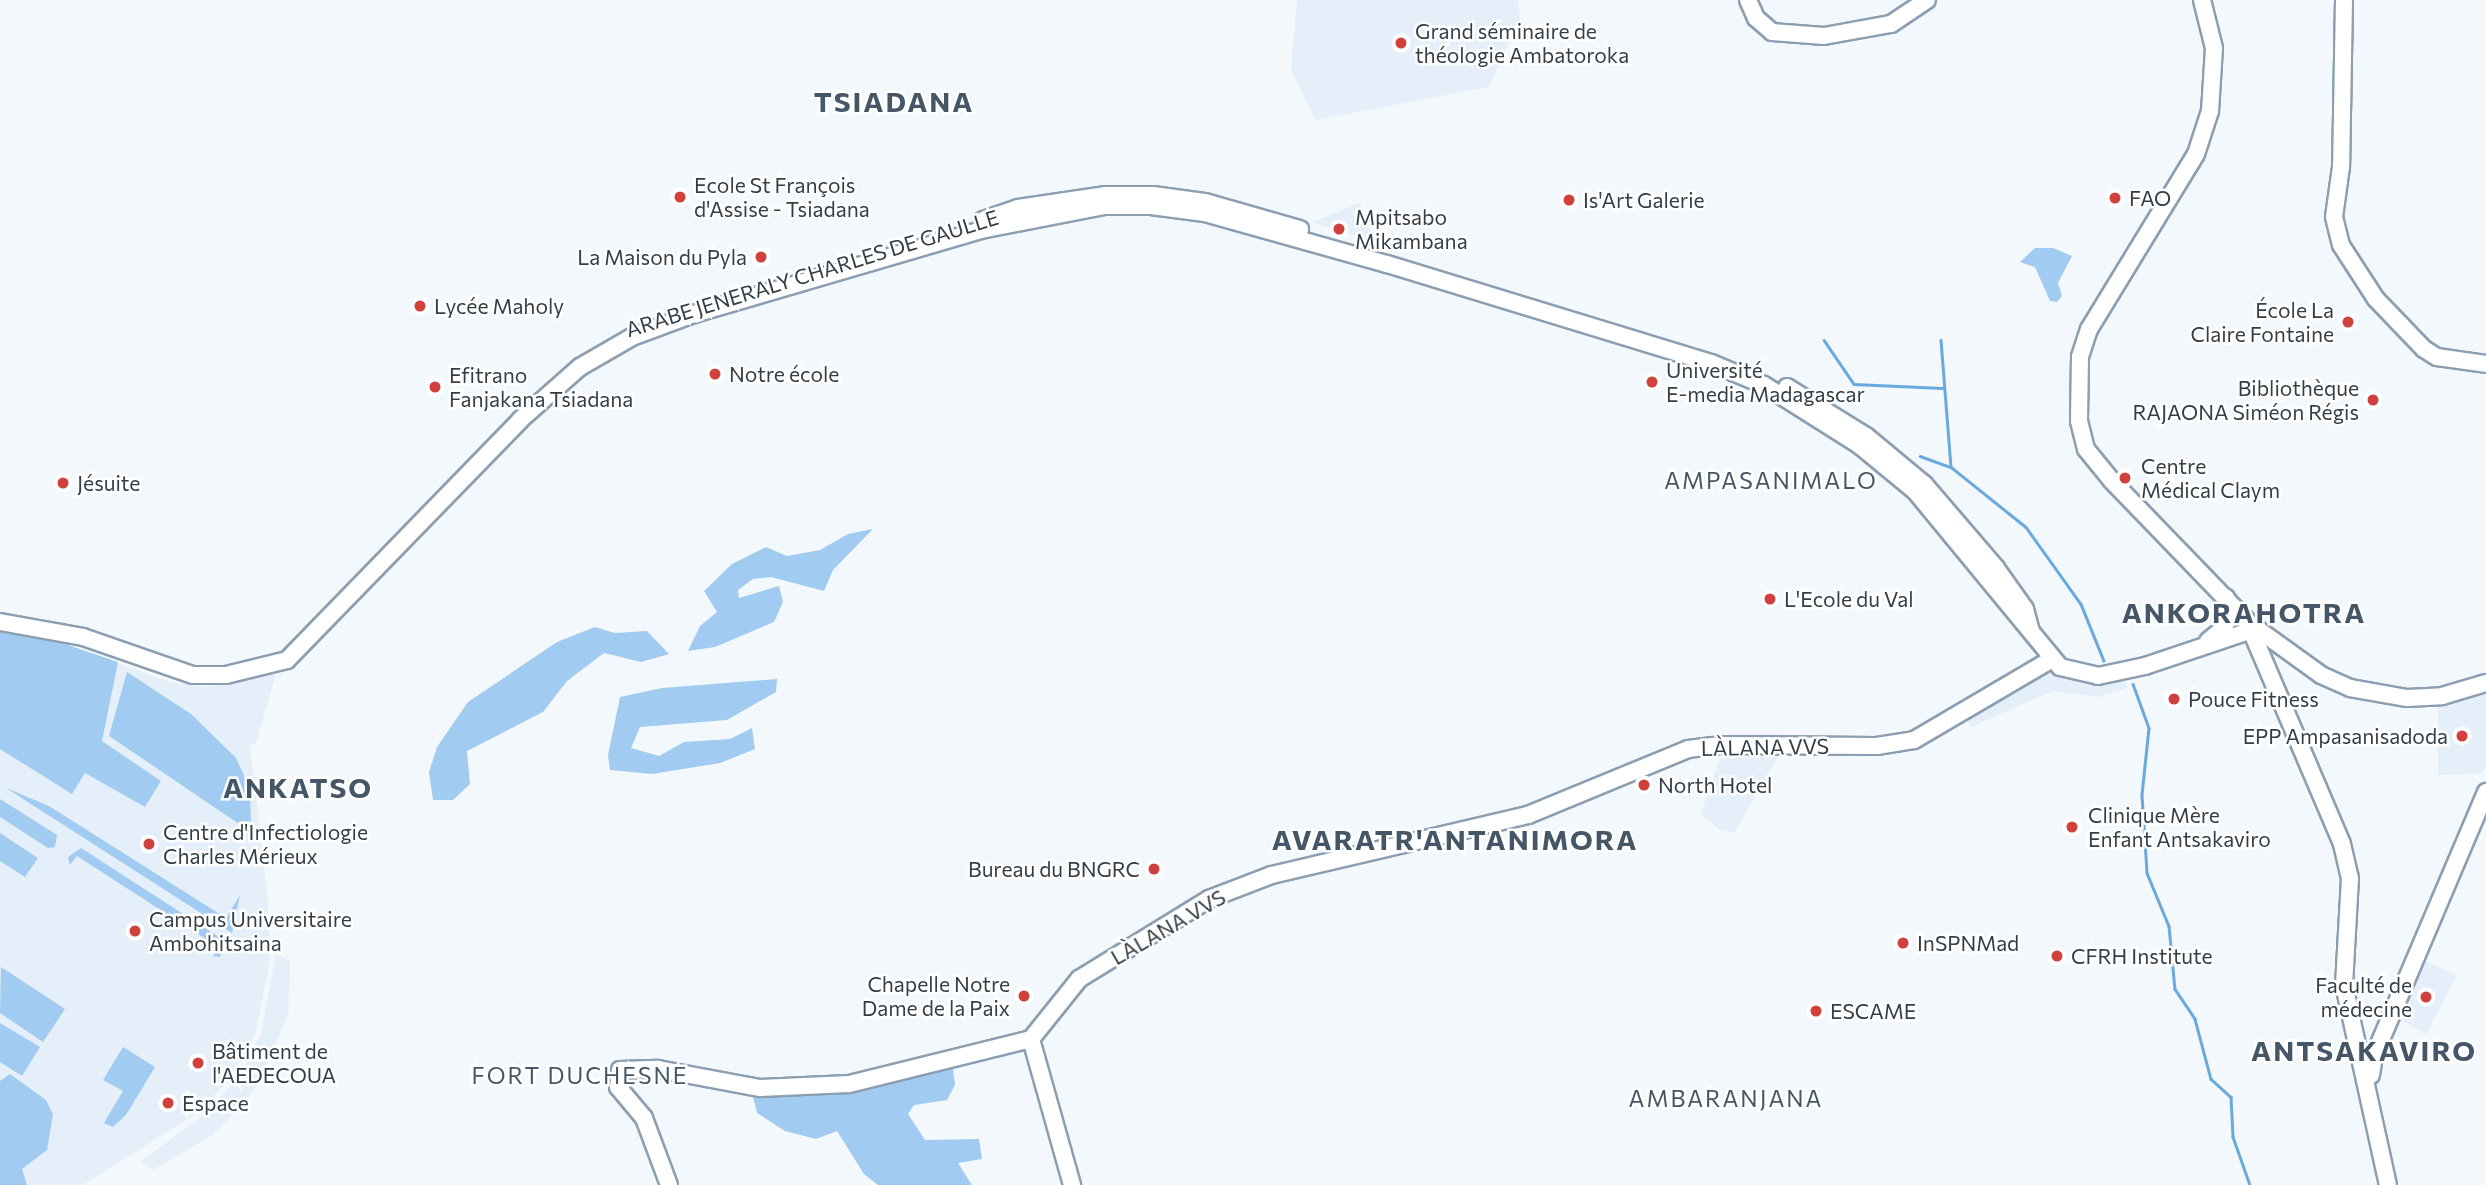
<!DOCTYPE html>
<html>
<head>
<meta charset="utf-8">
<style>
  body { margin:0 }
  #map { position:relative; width:2486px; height:1185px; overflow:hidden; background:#f3f8fc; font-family:Commissioner,sans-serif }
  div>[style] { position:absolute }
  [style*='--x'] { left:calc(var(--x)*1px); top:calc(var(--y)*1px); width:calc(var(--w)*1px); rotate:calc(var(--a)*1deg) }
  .built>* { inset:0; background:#e4eff9 }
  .green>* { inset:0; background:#a1cbf1 }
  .stream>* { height:2.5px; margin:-1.25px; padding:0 1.25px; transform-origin:1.25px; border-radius:1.25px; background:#6aa9de }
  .roads { filter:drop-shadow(2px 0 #8b9fb1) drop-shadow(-2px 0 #8b9fb1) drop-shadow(0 2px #8b9fb1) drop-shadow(0 -2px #8b9fb1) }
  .secondary>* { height:16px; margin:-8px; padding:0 8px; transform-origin:8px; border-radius:8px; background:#fff }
  .dots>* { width:19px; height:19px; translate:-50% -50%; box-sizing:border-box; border:4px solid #fff; border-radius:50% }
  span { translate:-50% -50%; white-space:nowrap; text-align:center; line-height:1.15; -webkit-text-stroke:5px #fff; paint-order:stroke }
  .poi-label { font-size:21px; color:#353e45 }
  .left { translate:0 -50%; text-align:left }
  .right { translate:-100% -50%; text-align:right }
  .street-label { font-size:21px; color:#353e45 }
  .neighbourhood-label { font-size:23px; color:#455767; letter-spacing:2px }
  .district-label { font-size:28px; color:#455767; font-weight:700; letter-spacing:2px }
</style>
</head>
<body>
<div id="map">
  <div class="built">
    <i style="clip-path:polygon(1297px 0,1518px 0,1520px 17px,1489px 87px,1315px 120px,1291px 69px)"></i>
    <i style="clip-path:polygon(1360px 203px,1372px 234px,1384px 245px,1312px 222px)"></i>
    <i style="clip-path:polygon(0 629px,59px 642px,170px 682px,206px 687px,276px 674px,256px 743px,250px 745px,268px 901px,270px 961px,256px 1031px,230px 1079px,197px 1113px,83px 1185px,0 1185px)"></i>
    <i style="clip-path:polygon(2042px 672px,2099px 683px,2123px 678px,2127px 688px,2098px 697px,2053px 691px,1971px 727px,1965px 713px)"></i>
    <i style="clip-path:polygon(2486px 692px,2486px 766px,2481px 774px,2438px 775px,2438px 706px)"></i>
    <i style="clip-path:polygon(1778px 756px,1734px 833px,1720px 830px,1701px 814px,1720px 758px)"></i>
    <i style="clip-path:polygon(276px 954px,290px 961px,289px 1010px,265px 1073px,245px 1103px,211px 1136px,153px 1170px,141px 1161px,200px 1118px,240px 1076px,261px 1033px)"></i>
    <i style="clip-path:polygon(2422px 960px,2457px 975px,2426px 1034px,2397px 1018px)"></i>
  </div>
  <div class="green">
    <i style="clip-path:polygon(2035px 248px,2053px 248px,2072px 256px,2058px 283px,2062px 296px,2057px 302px,2050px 301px,2035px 267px,2020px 262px)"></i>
    <i style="clip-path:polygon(873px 529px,833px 570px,824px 591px,771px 577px,753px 579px,738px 590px,739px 598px,779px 586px,783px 602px,774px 622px,715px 647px,688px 651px,700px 626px,717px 612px,704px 591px,732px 564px,766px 547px,787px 556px,820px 550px,848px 534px)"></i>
    <i style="clip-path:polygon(595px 627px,615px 633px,647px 631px,669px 654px,641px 662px,604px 653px,567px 681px,543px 712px,467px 751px,470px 784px,453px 800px,433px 800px,429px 772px,437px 747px,468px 702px,557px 642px)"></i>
    <i style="clip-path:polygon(0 629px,59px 642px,118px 662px,102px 741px,161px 781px,145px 807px,85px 773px,72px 794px,0 749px)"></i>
    <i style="clip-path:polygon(127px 672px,191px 714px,236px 758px,250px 789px,251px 832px,109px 736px)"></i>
    <i style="clip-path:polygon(777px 679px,776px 692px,727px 720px,640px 727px,631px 748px,659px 756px,684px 742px,730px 739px,752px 728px,755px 749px,720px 763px,652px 774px,610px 770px,608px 755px,620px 697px,662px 688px)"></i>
    <i style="clip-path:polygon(6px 788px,49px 806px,226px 918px,240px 895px,232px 933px)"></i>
    <i style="clip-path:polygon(0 799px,57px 835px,55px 847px,48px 848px,0 817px)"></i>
    <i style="clip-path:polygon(0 833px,38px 858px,25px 877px,0 861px)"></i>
    <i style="clip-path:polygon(81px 848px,225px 941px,220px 957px,213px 956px,218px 947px,77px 856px,70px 865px,68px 857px)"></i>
    <i style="clip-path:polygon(1px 967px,65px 1009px,43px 1042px,0 1013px)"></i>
    <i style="clip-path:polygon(0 1023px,40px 1047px,22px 1076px,0 1062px)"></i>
    <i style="clip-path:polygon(123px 1047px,155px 1067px,126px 1115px,113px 1127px,104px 1123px,123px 1091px,103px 1080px)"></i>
    <i style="clip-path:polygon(952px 1062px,955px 1085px,947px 1100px,914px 1105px,908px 1114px,925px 1140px,979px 1139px,982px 1159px,958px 1163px,972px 1185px,878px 1185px,864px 1174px,837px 1131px,816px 1139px,785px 1131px,757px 1113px,752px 1092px)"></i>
    <i style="clip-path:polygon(10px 1074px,46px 1100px,53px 1114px,47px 1150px,22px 1169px,27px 1185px,0 1185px,0 1081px)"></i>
  </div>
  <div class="stream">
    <i style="--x:1824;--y:340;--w:53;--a:55.7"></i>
    <i style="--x:1854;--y:384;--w:88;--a:2.6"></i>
    <i style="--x:1941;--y:340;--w:126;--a:85.5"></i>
    <i style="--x:1920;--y:456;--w:33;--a:20"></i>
    <i style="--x:1951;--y:467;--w:96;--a:38.7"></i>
    <i style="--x:2026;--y:527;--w:95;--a:54.5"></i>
    <i style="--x:2081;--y:604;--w:61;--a:68"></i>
    <i style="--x:2133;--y:684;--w:47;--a:70"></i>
    <i style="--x:2149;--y:728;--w:67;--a:96"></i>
    <i style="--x:2142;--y:795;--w:78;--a:86.3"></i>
    <i style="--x:2147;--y:873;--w:57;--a:67.5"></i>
    <i style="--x:2169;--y:926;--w:63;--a:84.6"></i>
    <i style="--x:2175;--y:989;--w:36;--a:56"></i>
    <i style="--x:2195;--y:1019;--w:62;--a:75.1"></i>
    <i style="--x:2211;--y:1079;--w:27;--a:42"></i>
    <i style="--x:2231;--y:1097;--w:40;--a:87.1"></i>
    <i style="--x:2233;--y:1137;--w:51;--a:70.5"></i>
  </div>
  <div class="roads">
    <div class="secondary">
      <i style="--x:1748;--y:0;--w:20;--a:66"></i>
      <i style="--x:1756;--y:18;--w:21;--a:41"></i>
      <i style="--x:1772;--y:32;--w:52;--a:4.4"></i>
      <i style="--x:1824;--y:36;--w:68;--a:-10.2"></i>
      <i style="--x:1891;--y:24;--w:43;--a:-33.7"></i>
      <i style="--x:2202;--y:0;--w:49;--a:76"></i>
      <i style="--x:2214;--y:48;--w:63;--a:93.6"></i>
      <i style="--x:2210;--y:111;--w:45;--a:108"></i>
      <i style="--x:2196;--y:154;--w:205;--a:121.4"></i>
      <i style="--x:2089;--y:329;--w:29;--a:108"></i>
      <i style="--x:2080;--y:357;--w:64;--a:90.9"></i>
      <i style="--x:2079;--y:421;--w:29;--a:76"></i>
      <i style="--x:2086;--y:449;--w:41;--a:50.9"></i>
      <i style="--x:2112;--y:481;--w:194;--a:46"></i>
      <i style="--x:2247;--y:621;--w:242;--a:66.9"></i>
      <i style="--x:2342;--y:844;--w:35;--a:77"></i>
      <i style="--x:2350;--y:878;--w:107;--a:93.2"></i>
      <i style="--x:2344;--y:985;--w:205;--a:77.6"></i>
      <i style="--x:2344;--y:0;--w:167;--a:91"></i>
      <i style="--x:2341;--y:167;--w:50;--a:98"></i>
      <i style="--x:2334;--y:217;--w:29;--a:76"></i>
      <i style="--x:2341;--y:245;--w:64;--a:57.1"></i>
      <i style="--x:2376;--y:299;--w:69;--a:46.2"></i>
      <i style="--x:2424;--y:349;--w:15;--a:32"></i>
      <i style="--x:2437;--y:357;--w:49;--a:8.1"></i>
      <i style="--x:983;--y:220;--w:37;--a:-19"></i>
      <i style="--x:1018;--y:208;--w:89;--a:-8.4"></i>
      <i style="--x:1106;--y:195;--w:47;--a:0"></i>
      <i style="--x:1153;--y:195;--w:52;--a:7.7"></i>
      <i style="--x:1205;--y:202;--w:99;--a:15.9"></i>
      <i style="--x:1787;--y:387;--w:93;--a:31.8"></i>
      <i style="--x:1866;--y:436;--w:75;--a:39.6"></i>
      <i style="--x:1924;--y:484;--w:111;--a:49.4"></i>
      <i style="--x:1996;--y:568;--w:50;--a:54.7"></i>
      <i style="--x:2025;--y:609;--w:23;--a:75"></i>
      <i style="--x:0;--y:622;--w:84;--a:10.2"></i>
      <i style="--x:83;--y:637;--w:116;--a:19.1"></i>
      <i style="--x:193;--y:675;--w:33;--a:0"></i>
      <i style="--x:226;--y:675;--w:63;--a:-13.8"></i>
      <i style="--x:287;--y:660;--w:334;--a:-45.8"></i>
      <i style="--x:520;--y:420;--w:80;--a:-41.5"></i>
      <i style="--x:580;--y:367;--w:60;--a:-30"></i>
      <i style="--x:632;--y:337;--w:66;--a:-20.4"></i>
      <i style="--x:694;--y:314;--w:299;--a:-16.3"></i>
      <i style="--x:981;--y:230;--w:126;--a:-11"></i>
      <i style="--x:1105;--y:206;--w:46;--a:0"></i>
      <i style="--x:1151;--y:206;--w:54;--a:7.4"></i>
      <i style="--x:1205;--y:213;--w:189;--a:15.7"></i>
      <i style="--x:1387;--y:264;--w:339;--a:17"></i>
      <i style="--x:1711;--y:363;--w:57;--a:22.5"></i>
      <i style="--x:1764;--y:385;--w:112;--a:32.3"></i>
      <i style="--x:1859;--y:445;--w:72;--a:39.4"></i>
      <i style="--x:1915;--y:491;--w:228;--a:50.5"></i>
      <i style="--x:2060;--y:667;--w:39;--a:13"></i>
      <i style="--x:2098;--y:676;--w:48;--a:-12"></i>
      <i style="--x:2145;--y:666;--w:113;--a:-18.6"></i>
      <i style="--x:2249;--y:623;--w:89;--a:35.8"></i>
      <i style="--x:2321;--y:675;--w:32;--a:24"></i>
      <i style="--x:2350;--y:688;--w:58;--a:10"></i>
      <i style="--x:2407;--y:698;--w:35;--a:-3"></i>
      <i style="--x:2442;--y:696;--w:46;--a:-16.5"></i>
      <i style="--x:2208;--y:641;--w:19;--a:-39"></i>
      <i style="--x:2223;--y:629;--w:16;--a:-63"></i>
      <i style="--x:2230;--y:615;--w:18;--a:-103"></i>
      <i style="--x:1031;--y:1039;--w:152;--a:74.3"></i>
      <i style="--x:2371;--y:1075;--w:19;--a:-81"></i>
      <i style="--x:2374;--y:1056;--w:287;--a:-67"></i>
      <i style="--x:669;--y:1185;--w:72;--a:-110.5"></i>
      <i style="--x:644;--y:1118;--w:40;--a:-130"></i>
      <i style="--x:618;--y:1087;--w:17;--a:-83"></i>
      <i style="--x:620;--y:1070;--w:38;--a:-2"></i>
      <i style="--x:658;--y:1069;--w:104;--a:10.6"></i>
      <i style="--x:760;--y:1088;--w:89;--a:-2.6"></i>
      <i style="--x:849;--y:1084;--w:187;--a:-13.9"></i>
      <i style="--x:1031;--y:1039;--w:77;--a:-51.3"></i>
      <i style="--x:1079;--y:979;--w:153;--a:-31.6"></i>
      <i style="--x:1209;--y:899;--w:67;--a:-20.9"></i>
      <i style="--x:1272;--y:875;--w:263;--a:-13.2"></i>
      <i style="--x:1528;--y:815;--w:173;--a:-22.4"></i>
      <i style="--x:1688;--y:749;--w:31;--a:-7"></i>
      <i style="--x:1719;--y:745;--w:158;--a:0.4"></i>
      <i style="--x:1877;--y:746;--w:37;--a:-9"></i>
      <i style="--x:1914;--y:740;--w:160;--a:-30.4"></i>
    </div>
  </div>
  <div class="dots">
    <i style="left:1401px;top:43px;background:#d0413d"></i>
    <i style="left:680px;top:197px;background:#d0413d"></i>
    <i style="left:2115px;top:198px;background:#d0413d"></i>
    <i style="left:1569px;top:200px;background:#d0413d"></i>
    <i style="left:1339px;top:229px;background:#d0413d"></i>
    <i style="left:761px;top:257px;background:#d0413d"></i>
    <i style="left:420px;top:306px;background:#d0413d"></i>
    <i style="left:2348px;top:322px;background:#d0413d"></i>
    <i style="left:715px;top:374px;background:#d0413d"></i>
    <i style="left:1652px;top:382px;background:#d0413d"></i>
    <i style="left:435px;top:387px;background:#d0413d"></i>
    <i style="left:2373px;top:400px;background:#d0413d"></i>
    <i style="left:2125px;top:478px;background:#d0413d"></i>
    <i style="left:63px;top:483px;background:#d0413d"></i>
    <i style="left:1770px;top:599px;background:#d0413d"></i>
    <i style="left:2174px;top:699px;background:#d0413d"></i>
    <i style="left:2462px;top:736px;background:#d0413d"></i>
    <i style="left:1644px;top:785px;background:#d0413d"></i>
    <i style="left:2072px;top:827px;background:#d0413d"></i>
    <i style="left:149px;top:844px;background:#d0413d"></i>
    <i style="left:1154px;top:869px;background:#d0413d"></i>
    <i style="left:135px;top:931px;background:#d0413d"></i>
    <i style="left:1903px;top:943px;background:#d0413d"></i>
    <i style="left:2057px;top:956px;background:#d0413d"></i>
    <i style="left:1024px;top:996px;background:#d0413d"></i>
    <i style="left:2426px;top:997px;background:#d0413d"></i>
    <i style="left:1816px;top:1011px;background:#d0413d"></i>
    <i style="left:198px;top:1063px;background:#d0413d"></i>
    <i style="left:168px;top:1103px;background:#d0413d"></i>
  </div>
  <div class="poi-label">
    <span class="left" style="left:1415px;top:43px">Grand séminaire de<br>théologie Ambatoroka</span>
    <span class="left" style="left:694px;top:197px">Ecole St François<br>d'Assise - Tsiadana</span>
    <span class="left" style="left:2129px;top:198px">FAO</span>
    <span class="left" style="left:1583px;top:200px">Is'Art Galerie</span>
    <span class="left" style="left:1355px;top:229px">Mpitsabo<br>Mikambana</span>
    <span class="right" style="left:747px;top:257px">La Maison du Pyla</span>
    <span class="left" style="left:434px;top:306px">Lycée Maholy</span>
    <span class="right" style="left:2334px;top:322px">École La<br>Claire Fontaine</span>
    <span class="left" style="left:1666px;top:382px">Université<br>E-media Madagascar</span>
    <span class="left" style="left:729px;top:374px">Notre école</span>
    <span class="left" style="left:449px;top:387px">Efitrano<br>Fanjakana Tsiadana</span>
    <span class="right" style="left:2359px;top:400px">Bibliothèque<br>RAJAONA Siméon Régis</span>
    <span class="left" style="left:2141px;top:478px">Centre<br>Médical Claym</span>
    <span class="left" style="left:77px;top:483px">Jésuite</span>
    <span class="left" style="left:1784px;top:599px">L'Ecole du Val</span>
    <span class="left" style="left:2188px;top:699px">Pouce Fitness</span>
    <span class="right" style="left:2448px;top:736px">EPP Ampasanisadoda</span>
    <span class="left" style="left:1658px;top:785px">North Hotel</span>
    <span class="left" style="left:2088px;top:827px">Clinique Mère<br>Enfant Antsakaviro</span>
    <span class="left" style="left:163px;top:844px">Centre d'Infectiologie<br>Charles Mérieux</span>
    <span class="right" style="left:1140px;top:869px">Bureau du BNGRC</span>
    <span class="left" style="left:149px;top:931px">Campus Universitaire<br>Ambohitsaina</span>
    <span class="left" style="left:1917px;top:943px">InSPNMad</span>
    <span class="left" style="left:2071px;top:956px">CFRH Institute</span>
    <span class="right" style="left:1010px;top:996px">Chapelle Notre<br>Dame de la Paix</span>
    <span class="right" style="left:2412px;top:997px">Faculté de<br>médecine</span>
    <span class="left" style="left:1830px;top:1011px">ESCAME</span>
    <span class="left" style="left:212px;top:1063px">Bâtiment de<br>l'AEDECOUA</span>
    <span class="left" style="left:182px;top:1103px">Espace</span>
  </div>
  <div class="street-label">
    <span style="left:812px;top:273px;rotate:-17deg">ARABE JENERALY CHARLES DE GAULLE</span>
    <span style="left:1765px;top:747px;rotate:-1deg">LÀLANA VVS</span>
    <span style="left:1168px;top:927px;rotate:-30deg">LÀLANA VVS</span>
  </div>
  <div class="neighbourhood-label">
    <span style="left:1771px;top:480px">AMPASANIMALO</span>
    <span style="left:580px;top:1075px">FORT DUCHESNE</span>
    <span style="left:1726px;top:1098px">AMBARANJANA</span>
  </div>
  <div class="district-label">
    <span style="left:894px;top:101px">TSIADANA</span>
    <span style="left:2244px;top:612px">ANKORAHOTRA</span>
    <span style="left:298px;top:787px">ANKATSO</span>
    <span style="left:1455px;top:839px">AVARATR'ANTANIMORA</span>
    <span style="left:2364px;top:1050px">ANTSAKAVIRO</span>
  </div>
</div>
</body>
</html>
